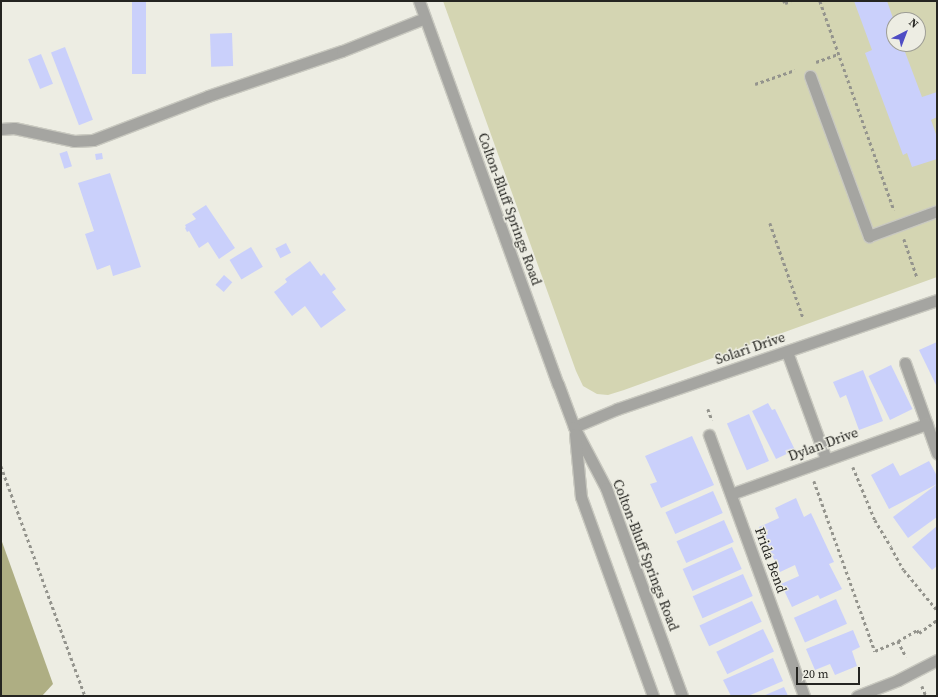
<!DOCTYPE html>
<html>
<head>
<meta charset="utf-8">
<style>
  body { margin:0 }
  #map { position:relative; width:938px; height:697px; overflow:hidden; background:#edede3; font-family:"Source Serif 4",serif }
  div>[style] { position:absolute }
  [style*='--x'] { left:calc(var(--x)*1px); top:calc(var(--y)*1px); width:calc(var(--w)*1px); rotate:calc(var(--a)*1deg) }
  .green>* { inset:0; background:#d4d5b2 }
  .water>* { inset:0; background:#aeae83 }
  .building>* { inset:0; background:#cad0fb; transform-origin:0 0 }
  .path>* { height:2.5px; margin-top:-1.25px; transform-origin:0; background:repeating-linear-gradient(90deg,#94948d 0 3px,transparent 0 6px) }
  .roads { filter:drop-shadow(1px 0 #c9c9c0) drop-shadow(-1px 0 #c9c9c0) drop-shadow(0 1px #c9c9c0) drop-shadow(0 -1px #c9c9c0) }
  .service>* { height:11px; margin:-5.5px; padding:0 5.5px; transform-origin:5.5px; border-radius:5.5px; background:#a5a5a1 }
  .minor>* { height:11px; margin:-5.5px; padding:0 5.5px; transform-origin:5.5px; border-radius:5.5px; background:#a5a5a1 }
  .tertiary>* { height:11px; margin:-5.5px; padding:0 5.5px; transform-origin:5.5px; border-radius:5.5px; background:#a5a5a1 }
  span { translate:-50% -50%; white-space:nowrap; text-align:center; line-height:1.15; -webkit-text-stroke:3px #edede3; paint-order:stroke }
  .street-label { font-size:14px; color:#252521 }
  .frame { position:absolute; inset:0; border:2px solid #252521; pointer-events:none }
  .north { position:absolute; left:886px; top:12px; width:40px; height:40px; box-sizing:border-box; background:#edede3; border:1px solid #9d9d95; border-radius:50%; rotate:42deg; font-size:11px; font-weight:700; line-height:16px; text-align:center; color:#252521 }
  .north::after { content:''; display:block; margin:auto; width:14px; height:18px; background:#4f4dc4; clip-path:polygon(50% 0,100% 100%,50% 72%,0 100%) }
  .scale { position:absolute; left:796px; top:667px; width:64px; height:18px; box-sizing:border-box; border:2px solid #252521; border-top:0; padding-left:5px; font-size:12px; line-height:14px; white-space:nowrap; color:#252521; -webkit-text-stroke:3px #edede3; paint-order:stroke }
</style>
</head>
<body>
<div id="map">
  <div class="green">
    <i style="clip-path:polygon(evenodd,443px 1px,937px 1px,937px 277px,624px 390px,608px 395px,597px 394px,583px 386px,576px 371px,443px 1px,894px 20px,918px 20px,918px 44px,894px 44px,894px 20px)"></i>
  </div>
  <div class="water">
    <i style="clip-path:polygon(1px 539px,53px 684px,42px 696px,1px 696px)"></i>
  </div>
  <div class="building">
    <i style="left:132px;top:1px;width:14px;height:73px"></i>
    <i style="clip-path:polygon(854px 1px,887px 1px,894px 21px,894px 44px,902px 44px,922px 97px,937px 92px,937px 117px,931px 120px,937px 137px,937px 159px,912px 167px,907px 153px,903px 155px,865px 53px,872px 50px)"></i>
    <i style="left:232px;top:33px;width:33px;height:22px;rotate:88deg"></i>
    <i style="left:65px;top:47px;width:78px;height:15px;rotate:69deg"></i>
    <i style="left:41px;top:54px;width:32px;height:14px;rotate:68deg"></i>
    <i style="left:67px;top:151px;width:16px;height:8px;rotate:72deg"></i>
    <i style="left:102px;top:153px;width:6px;height:7px;rotate:81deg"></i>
    <i style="clip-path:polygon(110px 173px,141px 267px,113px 276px,110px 265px,97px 270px,85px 234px,94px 231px,78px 183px)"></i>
    <i style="clip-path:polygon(206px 205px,235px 248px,219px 259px,208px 242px,199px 248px,189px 231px,187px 232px,185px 228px,186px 227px,185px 225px,196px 219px,192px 214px)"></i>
    <i style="left:286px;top:243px;width:11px;height:12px;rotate:63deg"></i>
    <i style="left:251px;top:247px;width:23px;height:25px;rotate:59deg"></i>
    <i style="clip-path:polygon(310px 261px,321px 276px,324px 273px,336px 289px,332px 292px,346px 310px,321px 328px,305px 306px,292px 316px,274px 292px,287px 282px,285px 279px)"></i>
    <i style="left:224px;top:275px;width:11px;height:13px;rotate:41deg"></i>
    <i style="clip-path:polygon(937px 342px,937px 387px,919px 350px)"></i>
    <i style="left:891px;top:365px;width:49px;height:25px;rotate:64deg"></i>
    <i style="clip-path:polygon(863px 370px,883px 421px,859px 430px,846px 395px,840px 398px,833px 382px)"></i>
    <i style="clip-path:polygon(768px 403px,772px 410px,775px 409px,795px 450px,776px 459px,752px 411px)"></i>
    <i style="left:749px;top:414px;width:51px;height:24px;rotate:67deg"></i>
    <i style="clip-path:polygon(692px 436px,714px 485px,661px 508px,650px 484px,657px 482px,645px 456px)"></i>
    <i style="clip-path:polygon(929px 461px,937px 476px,937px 484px,889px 509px,871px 475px,893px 463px,900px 476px)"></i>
    <i style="clip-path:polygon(937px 484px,937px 517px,908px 538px,893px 517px)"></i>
    <i style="left:713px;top:491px;width:24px;height:52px;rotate:66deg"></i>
    <i style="clip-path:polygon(796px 498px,804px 517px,811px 513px,834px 562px,829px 564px,842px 589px,820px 599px,818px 595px,792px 607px,781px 584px,799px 576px,795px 565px,780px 572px,759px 527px,779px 518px,775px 508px)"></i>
    <i style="left:724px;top:520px;width:24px;height:52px;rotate:66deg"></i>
    <i style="clip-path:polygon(937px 526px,937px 566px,932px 570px,912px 547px)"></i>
    <i style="left:732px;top:547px;width:24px;height:54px;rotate:66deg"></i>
    <i style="left:743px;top:574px;width:24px;height:55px;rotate:66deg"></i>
    <i style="left:836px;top:599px;width:27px;height:46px;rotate:66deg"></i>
    <i style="left:752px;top:601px;width:23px;height:58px;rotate:65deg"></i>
    <i style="left:763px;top:629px;width:25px;height:52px;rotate:64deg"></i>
    <i style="clip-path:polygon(853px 630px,860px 647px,852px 651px,857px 666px,835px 675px,830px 664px,815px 670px,806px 649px)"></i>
    <i style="clip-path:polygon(773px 658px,783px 681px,748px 696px,731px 696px,723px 680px)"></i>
    <i style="clip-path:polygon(784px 687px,788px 696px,763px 696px)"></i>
  </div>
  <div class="path">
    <i style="--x:784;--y:1;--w:2;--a:63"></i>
    <i style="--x:785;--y:3;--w:6;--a:-18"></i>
    <i style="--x:820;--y:1;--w:222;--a:70.5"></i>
    <i style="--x:816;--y:62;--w:23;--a:-20"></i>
    <i style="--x:755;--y:84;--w:42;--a:-19.3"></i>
    <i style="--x:770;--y:223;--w:100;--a:70.7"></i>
    <i style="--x:904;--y:239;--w:40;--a:71.1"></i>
    <i style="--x:708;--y:409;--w:12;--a:70"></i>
    <i style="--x:1;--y:466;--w:245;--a:69.9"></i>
    <i style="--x:853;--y:467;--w:57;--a:67.5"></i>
    <i style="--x:875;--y:520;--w:31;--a:59"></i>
    <i style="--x:891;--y:547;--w:26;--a:61"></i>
    <i style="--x:904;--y:570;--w:52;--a:50.5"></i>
    <i style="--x:814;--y:481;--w:181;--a:70.3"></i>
    <i style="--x:875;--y:651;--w:25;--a:-23"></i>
    <i style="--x:898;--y:641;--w:18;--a:63"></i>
    <i style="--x:898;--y:641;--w:22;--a:-30"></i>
    <i style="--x:917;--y:630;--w:4;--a:56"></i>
    <i style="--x:919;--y:633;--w:22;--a:-36"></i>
    <i style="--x:922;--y:686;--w:11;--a:68"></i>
  </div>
  <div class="roads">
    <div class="service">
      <i style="--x:810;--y:76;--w:171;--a:69.8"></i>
      <i style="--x:869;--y:236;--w:72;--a:-20.2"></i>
      <i style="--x:1;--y:129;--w:13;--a:-4"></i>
      <i style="--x:14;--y:128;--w:61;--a:12.2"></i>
      <i style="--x:74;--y:141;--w:19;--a:-3"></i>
      <i style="--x:93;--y:140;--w:123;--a:-20.9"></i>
      <i style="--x:208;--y:96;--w:141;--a:-18.6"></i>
      <i style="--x:342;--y:51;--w:89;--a:-21.7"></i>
    </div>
    <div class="minor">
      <i style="--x:787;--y:352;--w:114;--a:70"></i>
      <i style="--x:905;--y:363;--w:96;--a:70.4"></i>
      <i style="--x:574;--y:427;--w:47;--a:-22.7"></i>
      <i style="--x:617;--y:409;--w:338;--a:-18.8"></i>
      <i style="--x:709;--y:435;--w:278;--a:70"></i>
      <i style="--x:731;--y:494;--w:208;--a:-19.7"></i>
      <i style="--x:857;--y:696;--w:44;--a:-21.3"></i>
      <i style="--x:898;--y:680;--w:44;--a:-27.1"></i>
    </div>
    <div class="tertiary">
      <i style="--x:419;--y:1;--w:407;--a:70.1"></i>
      <i style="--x:558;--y:384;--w:46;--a:69.6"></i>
      <i style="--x:574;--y:427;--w:69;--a:62.3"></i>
      <i style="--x:606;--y:488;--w:221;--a:69.9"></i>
      <i style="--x:575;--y:434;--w:63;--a:84.6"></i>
      <i style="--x:581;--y:497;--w:212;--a:70.1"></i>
    </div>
  </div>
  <div class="street-label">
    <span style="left:510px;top:209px;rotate:70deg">Colton-Bluff Springs Road</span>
    <span style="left:750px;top:348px;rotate:-19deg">Solari Drive</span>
    <span style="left:823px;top:444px;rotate:-20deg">Dylan Drive</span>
    <span style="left:646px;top:555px;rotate:69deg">Colton-Bluff Springs Road</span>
    <span style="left:771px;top:560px;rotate:70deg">Frida Bend</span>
  </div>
  <div class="frame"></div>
  <div class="north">N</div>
  <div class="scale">20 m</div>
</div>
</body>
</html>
